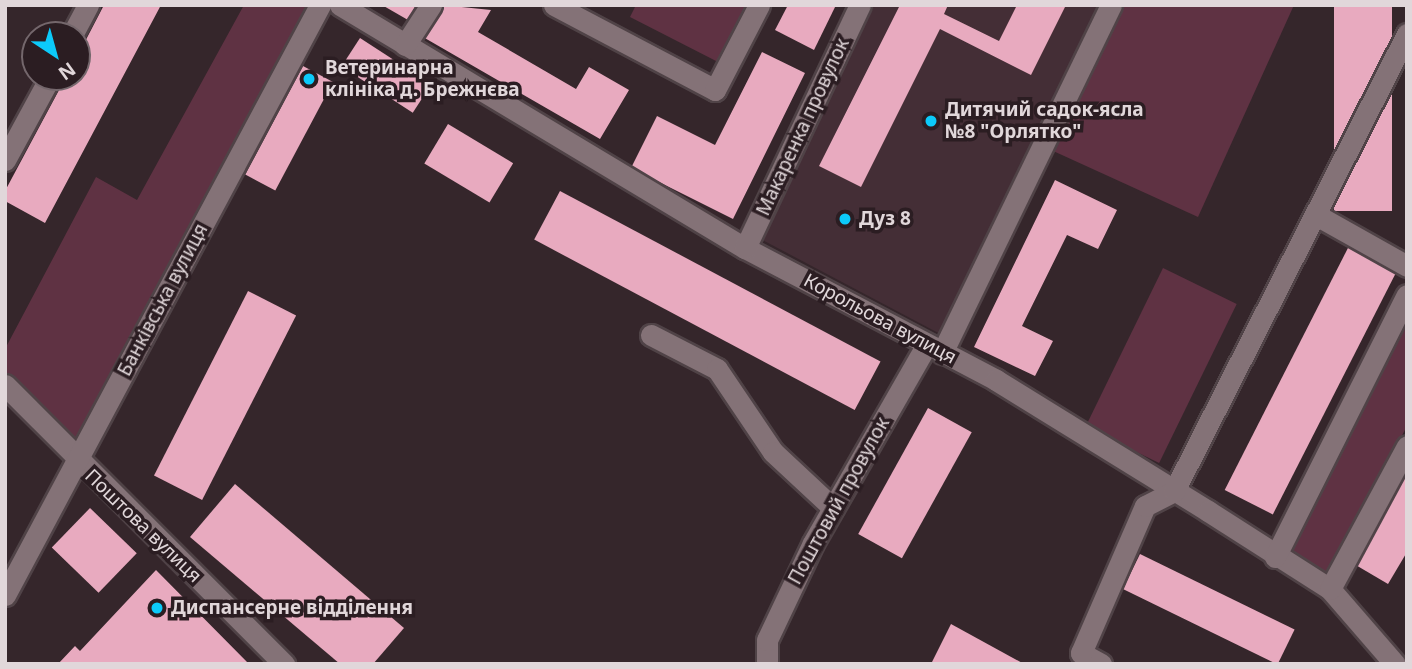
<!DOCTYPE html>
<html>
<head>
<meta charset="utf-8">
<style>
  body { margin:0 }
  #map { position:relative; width:1412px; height:669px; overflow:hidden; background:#35262b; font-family:"Noto Sans",sans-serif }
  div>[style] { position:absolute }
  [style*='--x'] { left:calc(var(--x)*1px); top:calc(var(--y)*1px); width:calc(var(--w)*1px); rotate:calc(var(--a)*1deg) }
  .built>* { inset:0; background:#442e36 }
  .green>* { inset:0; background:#5f3243; transform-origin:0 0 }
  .building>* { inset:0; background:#e8aabf; transform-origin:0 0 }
  .roads { filter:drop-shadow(2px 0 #504347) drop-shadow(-2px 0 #504347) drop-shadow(0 2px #504347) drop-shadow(0 -2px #504347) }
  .minor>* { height:21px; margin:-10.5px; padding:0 10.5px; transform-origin:10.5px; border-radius:10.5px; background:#847277 }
  .dots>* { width:19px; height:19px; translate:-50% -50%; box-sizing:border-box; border:4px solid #2b1d22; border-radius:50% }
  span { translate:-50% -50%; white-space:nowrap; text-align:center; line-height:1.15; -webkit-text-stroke:7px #2b1d22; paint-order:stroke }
  .poi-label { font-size:19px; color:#e1d7da; font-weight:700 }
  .left { translate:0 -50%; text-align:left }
  .street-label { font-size:19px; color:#e1d7da }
  .frame { position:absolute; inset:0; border:7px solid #e1d7da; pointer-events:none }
  .north { position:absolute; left:21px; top:21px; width:70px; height:70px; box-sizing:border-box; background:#2b1d22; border:2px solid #74676c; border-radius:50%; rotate:144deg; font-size:19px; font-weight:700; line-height:28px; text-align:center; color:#e1d7da }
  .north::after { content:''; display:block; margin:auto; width:24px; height:32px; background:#0ccafa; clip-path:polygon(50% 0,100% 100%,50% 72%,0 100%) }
</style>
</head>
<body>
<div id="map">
  <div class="built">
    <i style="clip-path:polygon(867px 5px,1106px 5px,946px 337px,755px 236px)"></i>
  </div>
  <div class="green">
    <i style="clip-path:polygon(244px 5px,312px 5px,74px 445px,5px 373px,5px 349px,96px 177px,137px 200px)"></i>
    <i style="clip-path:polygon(636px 5px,748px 5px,718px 62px,630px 17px)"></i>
    <i style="clip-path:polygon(1120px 5px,1294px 5px,1198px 217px,1051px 150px)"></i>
    <i style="left:1163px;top:268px;width:82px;height:177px;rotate:26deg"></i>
    <i style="clip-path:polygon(1407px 325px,1407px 426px,1327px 578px,1285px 556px)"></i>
  </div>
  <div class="building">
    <i style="clip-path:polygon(104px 5px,161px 5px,45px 223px,5px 201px,5px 191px,66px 77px,77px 77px,77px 57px)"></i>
    <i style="clip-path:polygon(382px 5px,416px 5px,408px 20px)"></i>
    <i style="clip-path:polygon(442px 5px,491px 10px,478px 32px,576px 89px,589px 67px,629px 90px,600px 139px,423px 37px)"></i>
    <i style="clip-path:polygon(788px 5px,836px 5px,814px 50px,775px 30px)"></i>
    <i style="clip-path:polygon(900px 5px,948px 5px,944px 14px,999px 41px,1017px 5px,1066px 5px,1031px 75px,940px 29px,861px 187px,819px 166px)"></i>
    <i style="left:1334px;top:5px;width:58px;height:206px"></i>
    <i style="left:360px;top:38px;width:85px;height:34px;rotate:33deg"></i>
    <i style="clip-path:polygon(762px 52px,805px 73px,733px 219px,631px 168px,657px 116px,715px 145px)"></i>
    <i style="left:303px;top:66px;width:34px;height:123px;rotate:28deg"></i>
    <i style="left:448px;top:124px;width:76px;height:46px;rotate:31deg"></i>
    <i style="clip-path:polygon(1055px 180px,1117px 210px,1098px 249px,1067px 235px,1022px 326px,1053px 341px,1035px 376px,974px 347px)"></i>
    <i style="left:560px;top:191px;width:363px;height:55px;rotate:28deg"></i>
    <i style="left:1350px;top:244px;width:54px;height:276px;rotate:27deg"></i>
    <i style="left:248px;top:291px;width:54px;height:207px;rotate:27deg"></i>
    <i style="left:928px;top:408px;width:50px;height:144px;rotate:29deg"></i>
    <i style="clip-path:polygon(1407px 472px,1407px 552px,1388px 584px,1354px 564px)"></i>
    <i style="clip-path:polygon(235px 484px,404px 628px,373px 664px,340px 664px,190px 537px)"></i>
    <i style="left:90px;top:508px;width:65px;height:55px;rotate:44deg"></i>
    <i style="left:1140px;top:554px;width:172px;height:39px;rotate:26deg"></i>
    <i style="clip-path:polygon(156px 570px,249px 664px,58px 664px,75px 646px,80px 651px)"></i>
    <i style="clip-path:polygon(951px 624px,1024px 664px,931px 664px)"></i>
  </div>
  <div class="roads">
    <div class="minor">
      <i style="--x:340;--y:5;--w:472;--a:31"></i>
      <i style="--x:745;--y:248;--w:284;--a:27.7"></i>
      <i style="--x:996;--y:380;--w:249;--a:31.7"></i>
      <i style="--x:1208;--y:511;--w:145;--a:32.6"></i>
      <i style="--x:1330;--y:589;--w:99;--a:49.1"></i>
      <i style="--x:554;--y:5;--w:182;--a:27.8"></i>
      <i style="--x:715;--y:90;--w:96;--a:-62.6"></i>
      <i style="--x:72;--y:35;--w:34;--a:-62"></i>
      <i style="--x:405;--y:45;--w:48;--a:-57"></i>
      <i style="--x:5;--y:160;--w:94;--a:-61.5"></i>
      <i style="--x:1318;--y:216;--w:102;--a:29.3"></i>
      <i style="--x:745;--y:248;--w:269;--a:-64.7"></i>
      <i style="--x:651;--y:335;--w:74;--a:27.3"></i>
      <i style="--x:717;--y:369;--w:100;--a:56"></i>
      <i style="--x:773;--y:452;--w:82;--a:43"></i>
      <i style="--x:942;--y:353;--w:387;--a:-64.1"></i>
      <i style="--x:5;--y:385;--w:395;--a:45"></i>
      <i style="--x:1275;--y:557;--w:293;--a:-63.3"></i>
      <i style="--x:1330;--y:589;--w:162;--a:-61.7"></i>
      <i style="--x:5;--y:595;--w:669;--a:-61.9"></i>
      <i style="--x:767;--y:664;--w:24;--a:-90"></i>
      <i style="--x:767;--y:640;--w:107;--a:-64.6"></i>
      <i style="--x:813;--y:543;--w:229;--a:-60.2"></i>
      <i style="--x:1101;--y:664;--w:23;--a:-151"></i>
      <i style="--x:1081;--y:653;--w:160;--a:-66.5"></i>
      <i style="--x:1145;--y:506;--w:33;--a:-27"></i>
      <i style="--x:1174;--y:491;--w:513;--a:-62.99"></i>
    </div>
  </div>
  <div class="dots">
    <i style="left:309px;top:79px;background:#0ccafa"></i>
    <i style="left:931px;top:121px;background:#0ccafa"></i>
    <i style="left:845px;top:219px;background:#0ccafa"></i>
    <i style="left:157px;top:608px;background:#0ccafa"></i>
  </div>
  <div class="poi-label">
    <span class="left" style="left:325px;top:79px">Ветеринарна<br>клініка д. Брежнєва</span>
    <span class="left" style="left:945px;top:121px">Дитячий садок-ясла<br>№8 "Орлятко"</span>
    <span class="left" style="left:859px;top:219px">Дуз 8</span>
    <span class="left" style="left:171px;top:608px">Диспансерне відділення</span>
  </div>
  <div class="street-label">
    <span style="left:803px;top:127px;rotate:-65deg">Макаренка провулок</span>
    <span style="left:163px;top:300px;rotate:-62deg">Банківська вулиця</span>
    <span style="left:880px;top:319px;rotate:28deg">Корольова вулиця</span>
    <span style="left:839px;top:501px;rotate:-61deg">Поштовий провулок</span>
    <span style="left:143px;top:526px;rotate:44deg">Поштова вулиця</span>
  </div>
  <div class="frame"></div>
  <div class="north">N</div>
</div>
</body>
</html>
